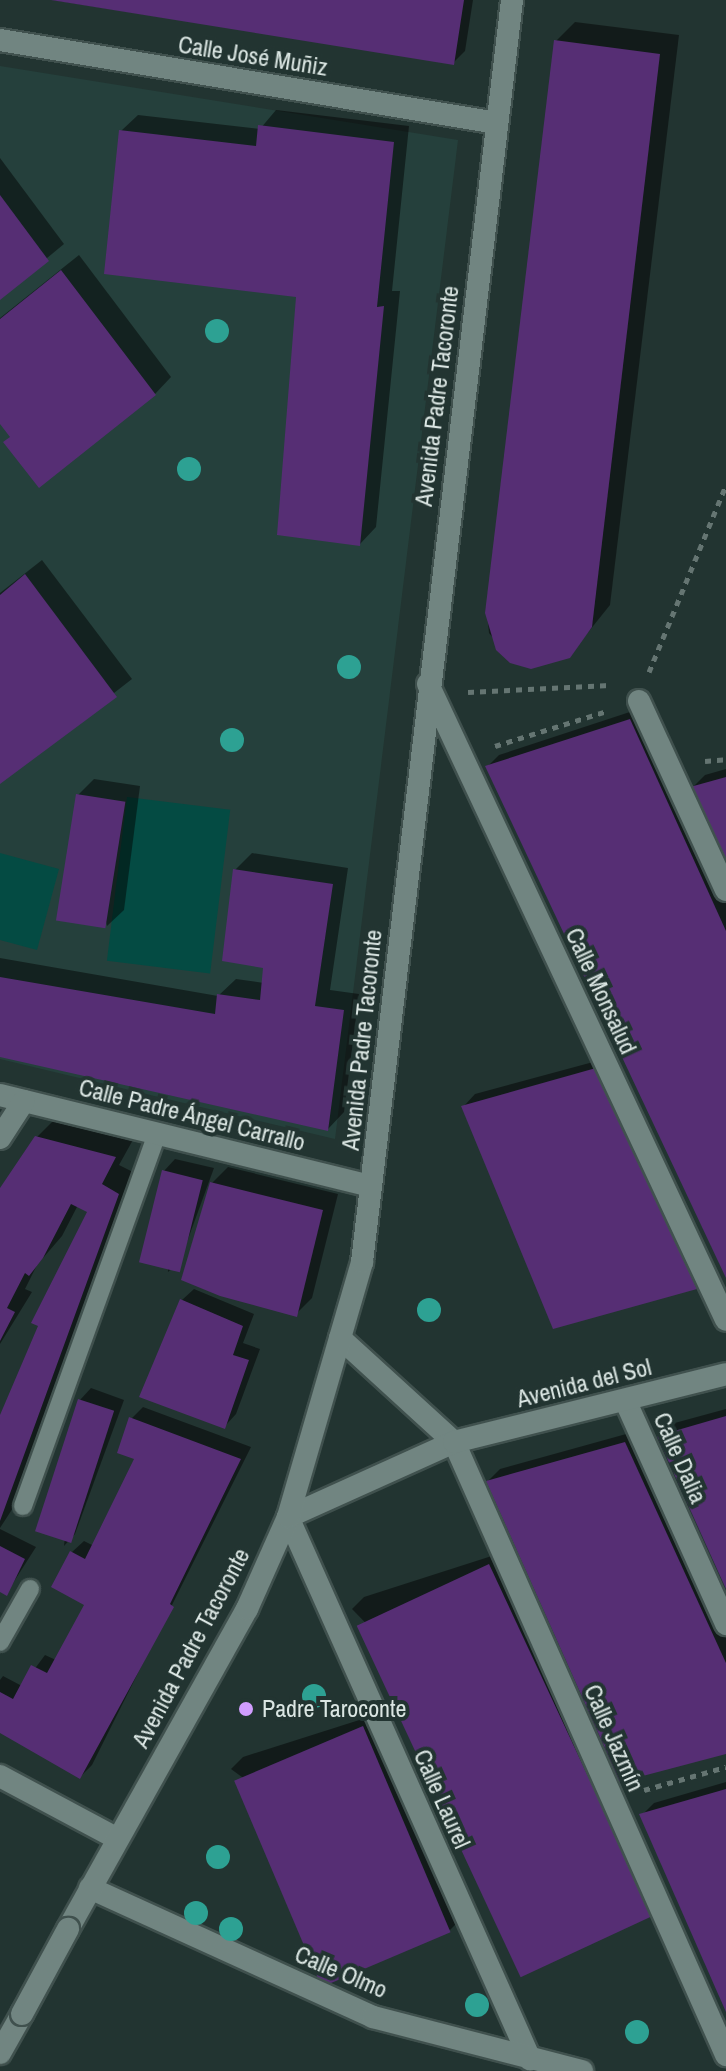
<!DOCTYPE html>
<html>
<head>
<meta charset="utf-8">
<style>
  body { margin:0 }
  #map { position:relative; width:726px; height:2071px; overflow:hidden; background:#223431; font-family:"Archivo Narrow",sans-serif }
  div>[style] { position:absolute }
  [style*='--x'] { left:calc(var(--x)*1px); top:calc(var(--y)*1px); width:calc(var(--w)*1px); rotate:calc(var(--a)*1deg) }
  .built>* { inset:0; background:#25403c }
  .green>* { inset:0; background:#044b43; transform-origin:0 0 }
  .shadow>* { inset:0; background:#0007 }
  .building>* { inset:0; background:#562e74; transform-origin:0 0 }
  .path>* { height:5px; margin-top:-2.5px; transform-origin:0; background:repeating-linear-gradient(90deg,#657572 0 6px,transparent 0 12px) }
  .roads { filter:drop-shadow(2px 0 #40514e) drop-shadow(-2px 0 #40514e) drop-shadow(0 2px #40514e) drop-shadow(0 -2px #40514e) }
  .service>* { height:18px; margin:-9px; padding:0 9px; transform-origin:9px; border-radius:9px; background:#718581 }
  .pedestrian>* { height:22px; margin:-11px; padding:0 11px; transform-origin:11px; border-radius:11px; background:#718581 }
  .minor>* { height:22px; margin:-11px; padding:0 11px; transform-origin:11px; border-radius:11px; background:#718581 }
  .secondary>* { height:22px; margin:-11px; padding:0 11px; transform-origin:11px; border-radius:11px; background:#718581 }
  .bridges { filter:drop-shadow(2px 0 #40514e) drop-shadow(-2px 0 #40514e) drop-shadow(0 2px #40514e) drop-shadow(0 -2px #40514e) }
  .secondary-bridge>* { height:22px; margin:-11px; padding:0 11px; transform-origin:11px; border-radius:11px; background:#718581 }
  .trees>* { width:24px; height:24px; margin:-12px; border-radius:50%; background:#2da193 }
  .dots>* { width:22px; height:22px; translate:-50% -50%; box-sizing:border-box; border:4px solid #223431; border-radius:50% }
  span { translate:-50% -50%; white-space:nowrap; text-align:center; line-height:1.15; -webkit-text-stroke:8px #223431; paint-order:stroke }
  .street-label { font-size:24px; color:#dbe6e3 }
  .poi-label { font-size:24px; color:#dbe6e3 }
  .left { translate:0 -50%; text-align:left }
</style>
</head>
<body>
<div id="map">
  <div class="built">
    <i style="clip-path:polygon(0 66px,458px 140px,335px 1139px,0 1059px)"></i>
  </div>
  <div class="green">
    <i style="left:127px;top:797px;width:104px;height:165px;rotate:7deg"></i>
    <i style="clip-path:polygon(0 853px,59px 869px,37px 950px,0 940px)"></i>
  </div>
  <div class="shadow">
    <i style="clip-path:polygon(53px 0,473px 0,465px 51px,453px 63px)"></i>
    <i style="clip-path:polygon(575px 22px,679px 35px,610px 605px,569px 656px,512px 661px,489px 633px,487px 613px,556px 41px)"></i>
    <i style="clip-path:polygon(276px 110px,409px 126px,392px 291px,400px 291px,376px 527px,360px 544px,298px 295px,121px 131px,138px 115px,260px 129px)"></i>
    <i style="clip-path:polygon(0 158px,64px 244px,0 297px)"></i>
    <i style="clip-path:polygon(79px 255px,171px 377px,155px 394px,12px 436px,0 421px,0 318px)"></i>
    <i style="clip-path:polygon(42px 560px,132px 679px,0 782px,0 593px)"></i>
    <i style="clip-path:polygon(642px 708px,726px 894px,726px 1274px,487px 767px,499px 755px)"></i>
    <i style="clip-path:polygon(726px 769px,726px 859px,693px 787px,705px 775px)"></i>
    <i style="clip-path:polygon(94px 779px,140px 786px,124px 910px,107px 926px,78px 795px)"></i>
    <i style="clip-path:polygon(252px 853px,348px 868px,330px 990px,359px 994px,344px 1112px,328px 1129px,0 1055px,0 958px,218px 996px,236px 979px,264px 983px,265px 966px,235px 870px)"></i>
    <i style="clip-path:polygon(608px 1058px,707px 1276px,696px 1287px,464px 1106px,475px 1094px)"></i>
    <i style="clip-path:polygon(56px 1118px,134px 1138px,119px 1165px,137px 1174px,22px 1494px,0 1528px,0 1421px,90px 1211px,78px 1205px,62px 1236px,37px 1265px,25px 1289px,32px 1292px,0 1344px,0 1193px,36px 1138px)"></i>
    <i style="clip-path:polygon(175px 1159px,214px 1168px,180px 1261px,168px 1272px,164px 1171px)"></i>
    <i style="clip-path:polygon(228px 1167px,338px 1194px,312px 1298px,296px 1314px,209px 1186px)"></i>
    <i style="clip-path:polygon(194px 1289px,254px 1314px,243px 1343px,260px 1349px,236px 1414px,225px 1426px,182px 1300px)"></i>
    <i style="clip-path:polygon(91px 1388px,124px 1400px,75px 1534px,64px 1546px,80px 1400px)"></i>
    <i style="clip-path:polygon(143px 1407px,251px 1447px,92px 1765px,80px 1777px,0 1731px,0 1680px,3px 1676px,22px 1686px,45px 1655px,56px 1660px,86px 1604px,72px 1552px,84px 1541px,94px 1546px,137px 1458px,131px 1419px)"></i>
    <i style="clip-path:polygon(726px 1409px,726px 1584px,659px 1436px,671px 1424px)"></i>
    <i style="clip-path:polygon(637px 1431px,726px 1626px,726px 1752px,488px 1481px,500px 1469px)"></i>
    <i style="clip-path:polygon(0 1529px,36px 1547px,6px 1594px,0 1590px)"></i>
    <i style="clip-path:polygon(501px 1553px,662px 1904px,650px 1915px,352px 1609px,364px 1597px)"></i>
    <i style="clip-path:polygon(375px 1715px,462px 1918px,450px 1930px,231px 1769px,243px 1757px)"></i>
    <i style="clip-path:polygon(726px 1782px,726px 2007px,642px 1815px,654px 1803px)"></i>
  </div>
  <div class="building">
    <i style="clip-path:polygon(51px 0,464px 0,454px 65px)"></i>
    <i style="clip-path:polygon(554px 40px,660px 54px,592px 627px,570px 658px,531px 669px,510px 663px,496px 650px,485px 613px)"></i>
    <i style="clip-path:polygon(258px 125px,394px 142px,377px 307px,384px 306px,360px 546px,277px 535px,296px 297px,104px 274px,119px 130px,256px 146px)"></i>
    <i style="clip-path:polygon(0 195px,49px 261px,0 300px)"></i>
    <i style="clip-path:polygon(61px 270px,156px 395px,39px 488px,3px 442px,10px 437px,0 424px,0 319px)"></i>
    <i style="clip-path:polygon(25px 574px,117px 697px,0 784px,0 595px)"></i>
    <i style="clip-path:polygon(630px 719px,726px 931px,726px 1278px,485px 766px)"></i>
    <i style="clip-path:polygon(726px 777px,726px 864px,690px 787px)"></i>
    <i style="left:76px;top:794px;width:50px;height:128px;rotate:9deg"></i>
    <i style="clip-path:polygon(233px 869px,333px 884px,315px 1006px,344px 1010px,328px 1131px,0 1057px,0 977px,215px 1014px,217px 994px,260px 1000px,263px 968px,222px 961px)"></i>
    <i style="clip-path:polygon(596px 1068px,697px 1289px,553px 1329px,461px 1106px)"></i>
    <i style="clip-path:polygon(35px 1136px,116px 1157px,102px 1184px,119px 1194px,0 1521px,0 1415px,38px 1326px,31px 1323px,87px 1212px,71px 1204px,43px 1258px,29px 1276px,25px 1273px,7px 1308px,15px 1312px,0 1341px,0 1188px)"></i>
    <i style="left:162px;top:1170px;width:42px;height:95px;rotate:14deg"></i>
    <i style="clip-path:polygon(210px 1182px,323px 1210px,297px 1317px,220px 1296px,181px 1280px)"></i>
    <i style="clip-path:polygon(180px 1299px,243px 1326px,233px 1355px,249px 1360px,225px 1429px,139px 1397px)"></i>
    <i style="left:78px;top:1399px;width:38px;height:139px;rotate:18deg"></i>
    <i style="clip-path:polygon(726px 1416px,726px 1589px,657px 1436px)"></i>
    <i style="clip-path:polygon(129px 1417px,241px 1459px,170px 1604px,174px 1607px,80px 1779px,0 1733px,0 1692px,13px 1699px,31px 1665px,47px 1673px,84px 1605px,51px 1587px,70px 1551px,85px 1559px,134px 1459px,117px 1453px)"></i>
    <i style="clip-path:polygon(625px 1442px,726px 1663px,726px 1754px,620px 1782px,486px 1481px)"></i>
    <i style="clip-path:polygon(0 1546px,25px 1559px,7px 1596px,0 1592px)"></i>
    <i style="left:489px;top:1564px;width:388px;height:146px;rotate:65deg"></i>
    <i style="left:363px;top:1726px;width:224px;height:140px;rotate:67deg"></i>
    <i style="clip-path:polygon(726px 1789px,726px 2012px,639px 1814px)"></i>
  </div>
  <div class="path">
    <i style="--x:649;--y:672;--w:202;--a:-67.6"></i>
    <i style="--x:468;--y:692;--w:142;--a:-2.8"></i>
    <i style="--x:495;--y:746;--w:117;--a:-17.4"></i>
    <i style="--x:705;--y:761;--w:21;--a:-5"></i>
    <i style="--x:644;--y:1790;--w:85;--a:-15.7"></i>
  </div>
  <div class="roads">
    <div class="service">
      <i style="--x:23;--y:1506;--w:395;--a:-70.2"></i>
      <i style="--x:0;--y:1642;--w:61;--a:-60.5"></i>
    </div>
    <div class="pedestrian">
      <i style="--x:428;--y:684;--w:702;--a:64.89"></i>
      <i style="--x:639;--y:701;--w:208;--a:65.3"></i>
      <i style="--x:625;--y:1400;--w:246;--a:65.7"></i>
      <i style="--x:454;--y:1442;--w:671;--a:66.07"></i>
      <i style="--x:288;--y:1517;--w:594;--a:65.94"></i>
    </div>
    <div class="minor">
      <i style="--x:0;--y:40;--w:504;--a:9.48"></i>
      <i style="--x:0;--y:1095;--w:382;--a:13.8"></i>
      <i style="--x:0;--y:1138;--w:44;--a:-57"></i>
      <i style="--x:340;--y:1338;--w:154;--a:42.4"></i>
      <i style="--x:288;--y:1517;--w:182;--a:-24.3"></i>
      <i style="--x:454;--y:1442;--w:280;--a:-14"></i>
      <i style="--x:0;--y:1776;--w:132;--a:28.1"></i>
      <i style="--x:90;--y:1888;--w:311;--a:24.5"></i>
      <i style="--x:373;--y:2017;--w:216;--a:14.5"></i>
    </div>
    <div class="secondary">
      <i style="--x:68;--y:1929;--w:367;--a:-60.8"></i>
      <i style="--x:247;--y:1609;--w:101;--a:-66"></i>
      <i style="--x:288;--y:1517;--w:266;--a:-73.8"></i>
      <i style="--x:362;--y:1262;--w:1271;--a:-83.22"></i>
      <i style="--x:0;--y:2053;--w:45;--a:-60.6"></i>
    </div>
  </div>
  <div class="bridges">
    <div class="secondary-bridge">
      <i style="--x:22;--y:2014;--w:97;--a:-61.6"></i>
    </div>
  </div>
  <div class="trees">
    <i style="left:217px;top:331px"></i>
    <i style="left:189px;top:469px"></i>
    <i style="left:349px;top:667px"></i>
    <i style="left:232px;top:740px"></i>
    <i style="left:429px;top:1310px"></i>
    <i style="left:314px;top:1696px"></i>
    <i style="left:218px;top:1857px"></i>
    <i style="left:196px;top:1913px"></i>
    <i style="left:231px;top:1929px"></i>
    <i style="left:477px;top:2005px"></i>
    <i style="left:637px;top:2032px"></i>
  </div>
  <div class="dots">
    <i style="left:246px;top:1709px;background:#d19dfe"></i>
  </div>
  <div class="street-label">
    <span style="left:253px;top:56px;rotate:9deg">Calle José Muñiz</span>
    <span style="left:437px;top:396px;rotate:-83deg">Avenida Padre Tacoronte</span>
    <span style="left:601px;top:991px;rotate:65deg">Calle Monsalud</span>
    <span style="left:362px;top:1040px;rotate:-84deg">Avenida Padre Tacoronte</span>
    <span style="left:192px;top:1115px;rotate:14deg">Calle Padre Ángel Carrallo</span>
    <span style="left:584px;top:1383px;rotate:-14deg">Avenida del Sol</span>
    <span style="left:680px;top:1458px;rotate:66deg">Calle Dalia</span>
    <span style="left:191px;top:1648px;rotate:-62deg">Avenida Padre Tacoronte</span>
    <span style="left:614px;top:1738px;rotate:66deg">Calle Jazmín</span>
    <span style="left:442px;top:1799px;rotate:66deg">Calle Laurel</span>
    <span style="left:341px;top:1972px;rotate:23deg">Calle Olmo</span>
  </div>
  <div class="poi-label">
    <span class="left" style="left:262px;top:1709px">Padre Taroconte</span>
  </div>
</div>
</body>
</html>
